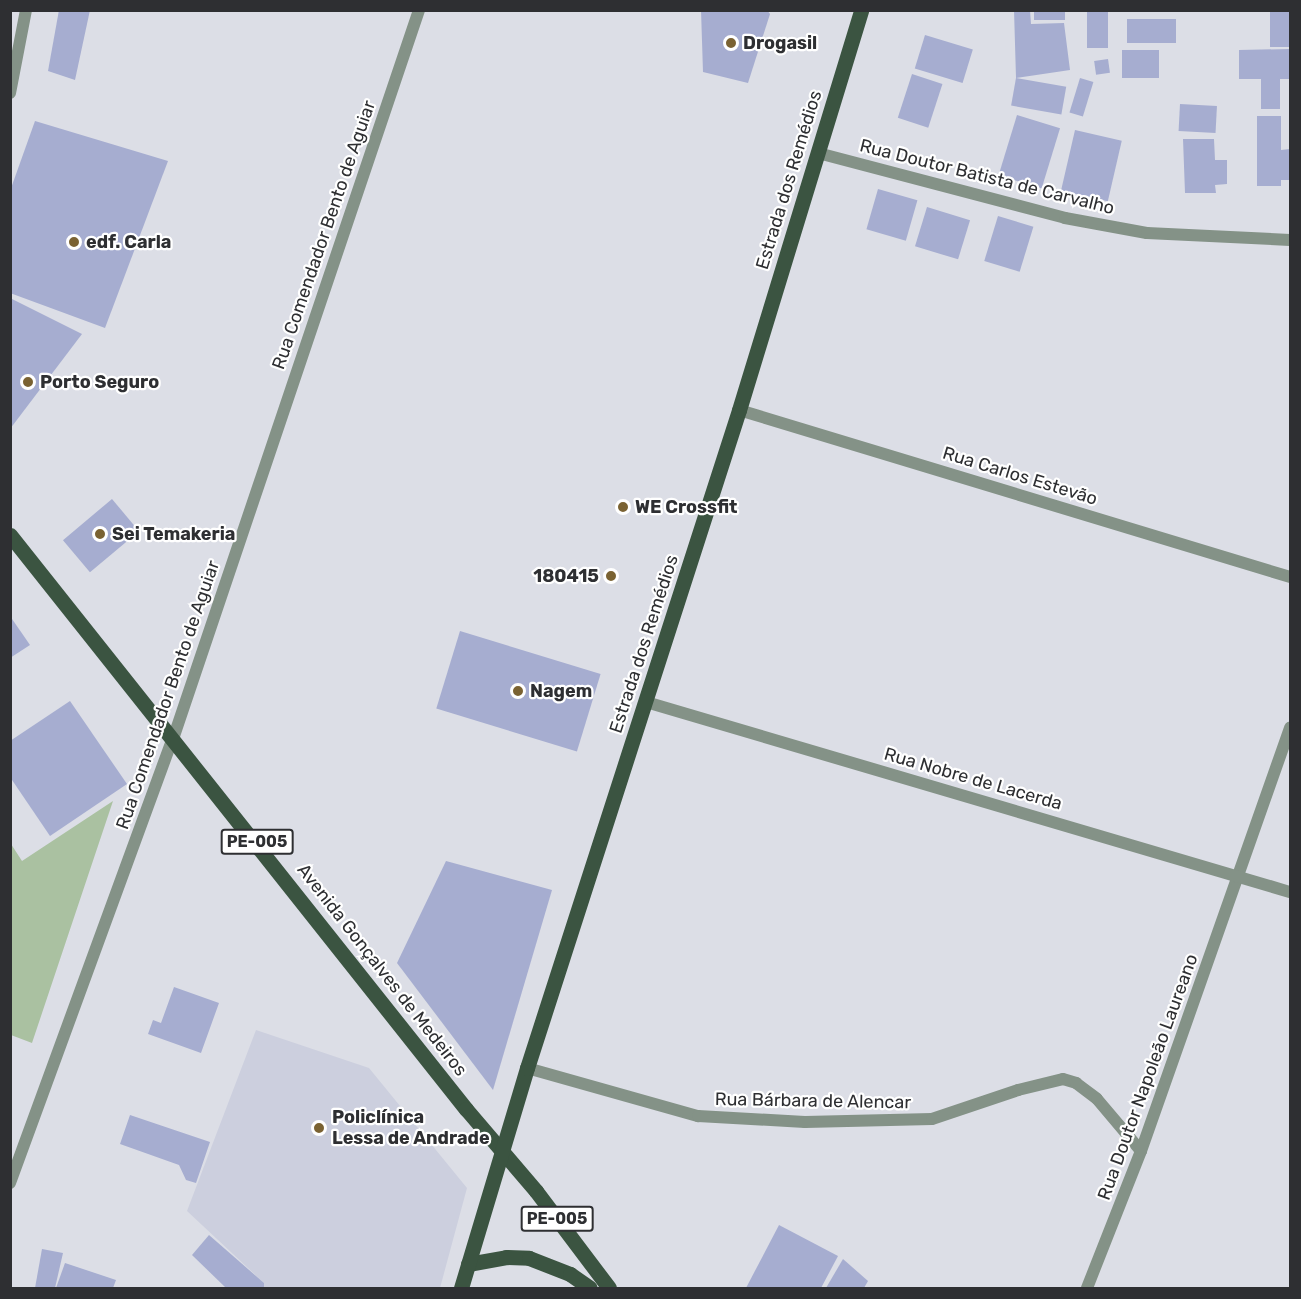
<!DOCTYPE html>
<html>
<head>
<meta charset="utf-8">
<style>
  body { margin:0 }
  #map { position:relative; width:1301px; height:1299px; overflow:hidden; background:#dcdee6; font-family:Rubik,sans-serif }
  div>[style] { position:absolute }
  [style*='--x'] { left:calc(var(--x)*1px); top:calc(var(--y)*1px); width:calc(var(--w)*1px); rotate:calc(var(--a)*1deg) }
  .built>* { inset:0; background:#cccfde }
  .green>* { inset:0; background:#aac1a1 }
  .building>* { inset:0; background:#a6add0; transform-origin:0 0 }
  .minor>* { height:12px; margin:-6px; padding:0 6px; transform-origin:6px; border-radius:6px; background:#849287 }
  .tertiary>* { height:12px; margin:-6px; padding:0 6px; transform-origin:6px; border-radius:6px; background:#849287 }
  .primary>* { height:15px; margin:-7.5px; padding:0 7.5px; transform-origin:7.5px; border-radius:7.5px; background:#3b5441 }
  .dots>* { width:16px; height:16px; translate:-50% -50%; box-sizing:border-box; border:3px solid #fff; border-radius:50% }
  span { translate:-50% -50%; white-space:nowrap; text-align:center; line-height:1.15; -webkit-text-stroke:4.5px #fff; paint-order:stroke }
  .shield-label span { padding:2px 4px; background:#fff; border:2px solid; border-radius:4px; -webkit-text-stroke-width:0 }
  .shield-label { font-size:16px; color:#2e2f32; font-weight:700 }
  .poi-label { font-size:18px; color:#2e2f32; font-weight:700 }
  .left { translate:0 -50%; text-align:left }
  .right { translate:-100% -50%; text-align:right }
  .street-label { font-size:18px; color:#2e2f32 }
  .frame { position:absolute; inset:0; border:12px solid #2e2f32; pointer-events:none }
</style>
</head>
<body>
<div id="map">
  <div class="built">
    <i style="clip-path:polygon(256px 1030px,369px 1068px,467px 1188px,440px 1288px,264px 1288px,264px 1283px,187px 1211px)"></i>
  </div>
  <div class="green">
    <i style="clip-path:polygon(113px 801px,32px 1043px,11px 1035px,11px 844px,22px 861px)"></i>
  </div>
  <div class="building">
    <i style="clip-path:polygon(59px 10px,90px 10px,75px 80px,48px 71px)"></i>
    <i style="clip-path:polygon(701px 10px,767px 10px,770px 14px,748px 83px,703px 72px)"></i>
    <i style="clip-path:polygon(1014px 10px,1030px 10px,1031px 24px,1064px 23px,1070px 70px,1016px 78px)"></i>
    <i style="left:1034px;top:10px;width:31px;height:10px"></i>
    <i style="left:1087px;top:10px;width:21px;height:38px"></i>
    <i style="left:1270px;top:10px;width:20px;height:37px"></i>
    <i style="left:1127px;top:19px;width:49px;height:24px"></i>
    <i style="left:925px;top:35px;width:50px;height:35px;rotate:17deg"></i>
    <i style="clip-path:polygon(1290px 49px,1290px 79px,1280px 79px,1280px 109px,1261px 109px,1261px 79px,1239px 79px,1239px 50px)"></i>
    <i style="left:1122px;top:50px;width:37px;height:28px"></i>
    <i style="left:1108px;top:59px;width:14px;height:14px;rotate:82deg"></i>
    <i style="left:912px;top:74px;width:32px;height:46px;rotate:18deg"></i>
    <i style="left:1016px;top:78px;width:51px;height:28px;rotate:10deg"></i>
    <i style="left:1080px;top:78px;width:14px;height:36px;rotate:17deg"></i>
    <i style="left:1180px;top:104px;width:37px;height:27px;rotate:3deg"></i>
    <i style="left:1017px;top:115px;width:45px;height:63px;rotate:17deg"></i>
    <i style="clip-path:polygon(1257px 116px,1281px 116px,1281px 150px,1290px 149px,1290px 180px,1281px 180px,1281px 186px,1257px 186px)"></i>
    <i style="clip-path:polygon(35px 121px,168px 161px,105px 328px,10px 293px,10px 191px)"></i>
    <i style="left:1075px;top:130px;width:48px;height:62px;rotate:13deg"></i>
    <i style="clip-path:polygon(1183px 139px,1214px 139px,1215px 160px,1227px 160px,1227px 184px,1215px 185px,1216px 193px,1185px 193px)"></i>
    <i style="left:878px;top:189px;width:41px;height:42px;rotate:16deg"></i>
    <i style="left:927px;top:207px;width:45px;height:41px;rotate:17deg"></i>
    <i style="left:998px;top:216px;width:37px;height:47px;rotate:17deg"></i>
    <i style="clip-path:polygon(10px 298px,82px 334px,10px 429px)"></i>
    <i style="left:112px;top:499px;width:42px;height:64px;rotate:50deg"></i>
    <i style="clip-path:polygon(10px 616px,30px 645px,10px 658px)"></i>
    <i style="left:460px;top:631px;width:147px;height:81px;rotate:17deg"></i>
    <i style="clip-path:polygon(70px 701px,127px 784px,50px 836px,10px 777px,10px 741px)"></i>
    <i style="clip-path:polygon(446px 861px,552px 890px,493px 1090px,397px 963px)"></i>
    <i style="clip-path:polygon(174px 987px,219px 1003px,201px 1053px,148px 1034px,153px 1020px,161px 1023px)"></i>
    <i style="clip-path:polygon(130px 1115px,210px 1142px,196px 1183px,186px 1180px,179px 1165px,120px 1144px)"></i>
    <i style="clip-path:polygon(779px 1225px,838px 1256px,821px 1288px,746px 1288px)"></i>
    <i style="clip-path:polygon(209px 1235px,264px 1283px,264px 1288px,226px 1288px,192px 1255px)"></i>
    <i style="clip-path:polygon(42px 1249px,63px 1253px,55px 1288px,35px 1288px)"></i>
    <i style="clip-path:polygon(843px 1259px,868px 1281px,864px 1288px,826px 1288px)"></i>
    <i style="clip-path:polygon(65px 1263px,116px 1280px,113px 1288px,56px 1288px)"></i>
  </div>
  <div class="minor">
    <i style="--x:10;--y:93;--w:85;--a:-79.1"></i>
    <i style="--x:818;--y:153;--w:255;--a:14.7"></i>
    <i style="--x:1065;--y:218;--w:83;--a:10.4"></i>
    <i style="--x:1147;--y:233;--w:143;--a:2.8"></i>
    <i style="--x:739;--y:410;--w:576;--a:16.86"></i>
    <i style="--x:174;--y:736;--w:766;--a:-71.35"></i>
    <i style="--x:527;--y:1068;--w:178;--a:15.7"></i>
    <i style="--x:698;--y:1116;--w:107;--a:3.2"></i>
    <i style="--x:805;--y:1122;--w:127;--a:-1.4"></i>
    <i style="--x:932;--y:1119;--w:91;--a:-18.6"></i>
    <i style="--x:1018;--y:1090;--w:46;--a:-13.7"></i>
    <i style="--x:1063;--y:1079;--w:14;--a:17"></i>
    <i style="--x:1076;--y:1083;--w:26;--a:37"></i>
    <i style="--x:1097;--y:1099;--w:68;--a:49.8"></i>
    <i style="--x:1087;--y:1288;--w:147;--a:-68.5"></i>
    <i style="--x:1141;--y:1151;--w:449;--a:-70.6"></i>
  </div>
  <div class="tertiary">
    <i style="--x:646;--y:702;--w:671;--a:16.44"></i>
    <i style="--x:10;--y:1183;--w:476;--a:-69.9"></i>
  </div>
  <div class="primary">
    <i style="--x:10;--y:535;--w:733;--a:51.54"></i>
    <i style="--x:466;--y:1109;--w:108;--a:49.5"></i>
    <i style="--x:536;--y:1191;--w:121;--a:53"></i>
    <i style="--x:468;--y:1264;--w:39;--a:-10"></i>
    <i style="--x:506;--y:1257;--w:23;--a:2"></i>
    <i style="--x:529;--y:1258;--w:44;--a:21.3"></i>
    <i style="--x:570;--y:1274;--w:24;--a:35"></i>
    <i style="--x:461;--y:1288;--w:230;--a:-73.3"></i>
    <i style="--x:527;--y:1068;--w:691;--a:-72.14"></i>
    <i style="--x:739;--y:410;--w:418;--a:-73"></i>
  </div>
  <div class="dots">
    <i style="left:731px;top:43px;background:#7a6232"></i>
    <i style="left:74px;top:242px;background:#7a6232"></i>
    <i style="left:28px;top:382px;background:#7a6232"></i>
    <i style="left:623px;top:507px;background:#7a6232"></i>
    <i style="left:100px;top:534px;background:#7a6232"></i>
    <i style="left:611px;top:576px;background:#7a6232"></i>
    <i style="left:518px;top:691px;background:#7a6232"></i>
    <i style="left:319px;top:1128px;background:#7a6232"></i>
  </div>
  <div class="shield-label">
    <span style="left:257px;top:842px">PE-005</span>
    <span style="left:557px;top:1219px">PE-005</span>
  </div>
  <div class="poi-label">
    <span class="left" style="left:743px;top:43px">Drogasil</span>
    <span class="left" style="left:86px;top:242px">edf. Carla</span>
    <span class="left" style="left:40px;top:382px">Porto Seguro</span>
    <span class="left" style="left:635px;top:507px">WE Crossfit</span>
    <span class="left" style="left:112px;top:534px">Sei Temakeria</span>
    <span class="right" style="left:599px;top:576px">180415</span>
    <span class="left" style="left:530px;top:691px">Nagem</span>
    <span class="left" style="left:332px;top:1128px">Policlínica<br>Lessa de Andrade</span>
  </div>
  <div class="street-label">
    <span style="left:987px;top:177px;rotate:14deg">Rua Doutor Batista de Carvalho</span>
    <span style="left:789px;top:180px;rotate:-73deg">Estrada dos Remédios</span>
    <span style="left:324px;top:235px;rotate:-71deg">Rua Comendador Bento de Aguiar</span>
    <span style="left:1020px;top:476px;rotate:17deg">Rua Carlos Estevão</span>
    <span style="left:644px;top:644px;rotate:-72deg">Estrada dos Remédios</span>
    <span style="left:168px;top:695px;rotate:-71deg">Rua Comendador Bento de Aguiar</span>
    <span style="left:973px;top:779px;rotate:16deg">Rua Nobre de Lacerda</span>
    <span style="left:382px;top:970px;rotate:52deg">Avenida Gonçalves de Medeiros</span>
    <span style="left:1148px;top:1077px;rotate:-70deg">Rua Doutor Napoleão Laureano</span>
    <span style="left:813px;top:1101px;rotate:1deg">Rua Bárbara de Alencar</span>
  </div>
  <div class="frame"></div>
</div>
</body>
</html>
